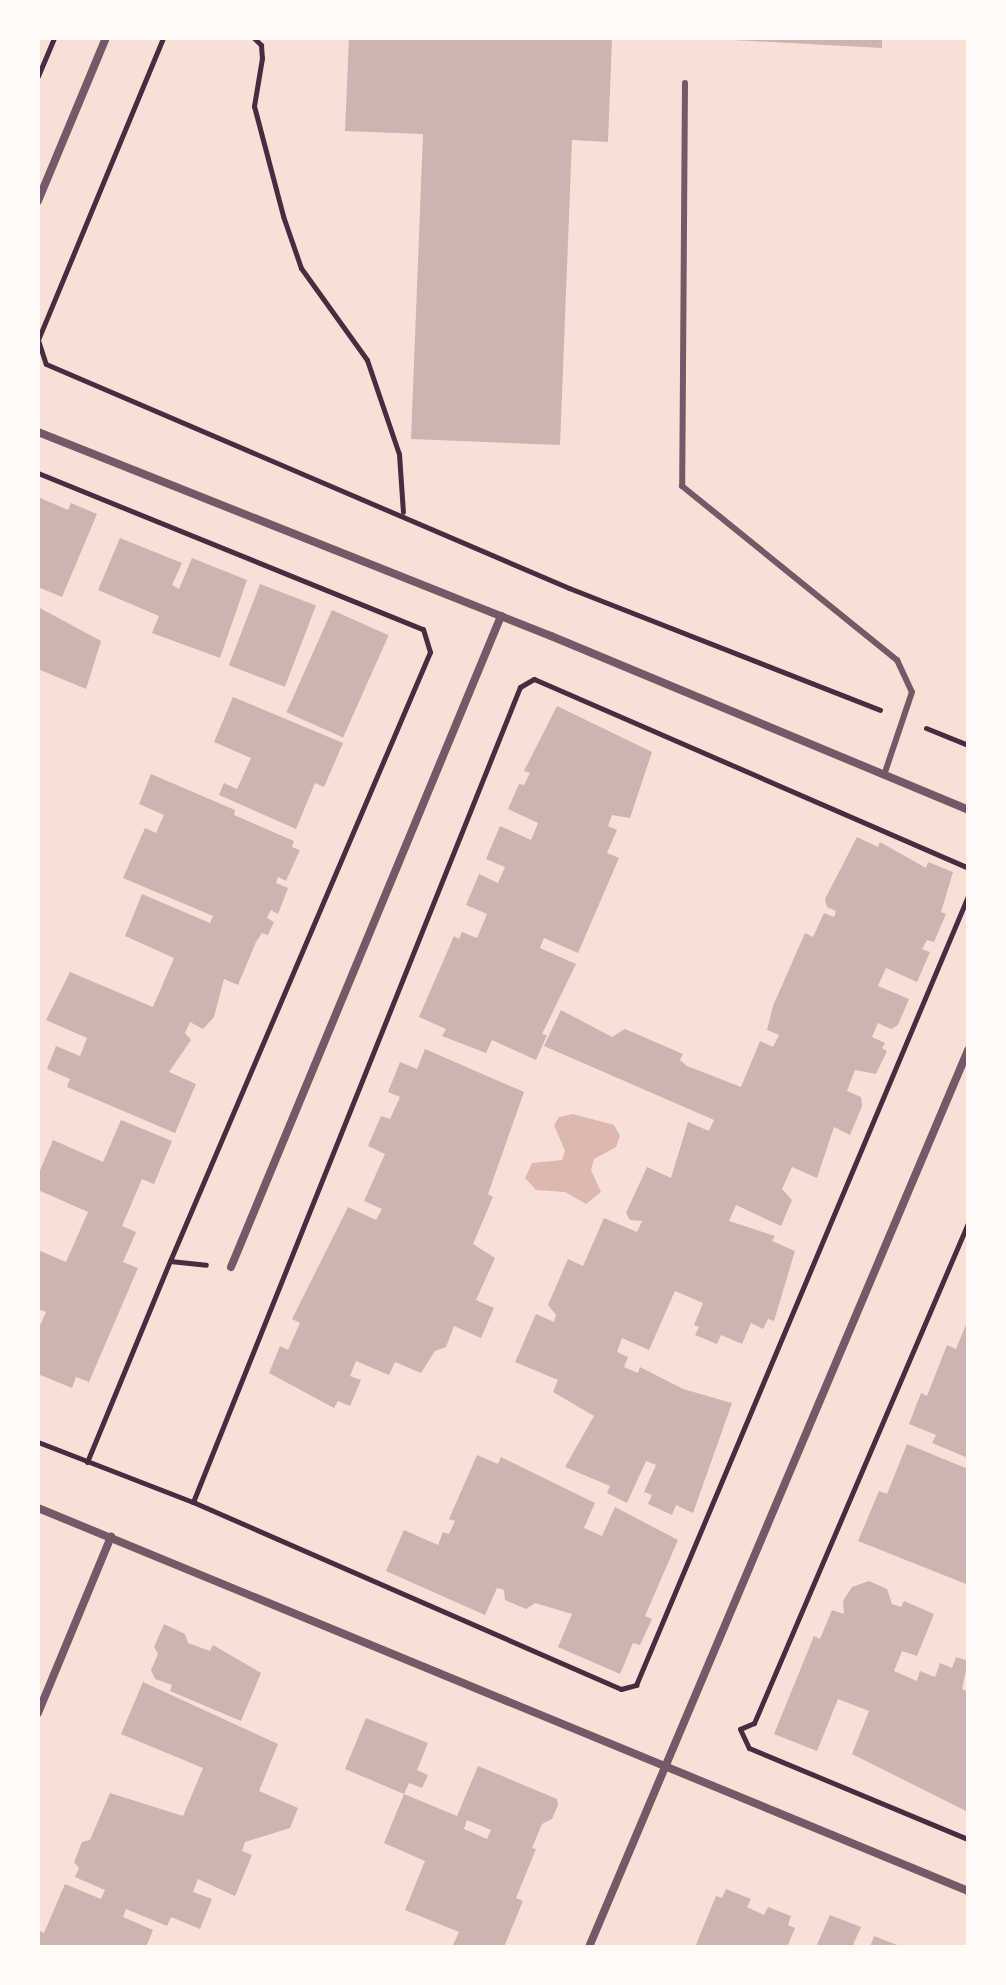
<!DOCTYPE html>
<html>
<head>
<meta charset="utf-8">
<style>
  body { margin:0 }
  #map { position:relative; width:1006px; height:1985px; overflow:hidden; background:#f7e1d7; font-family:"Noto Sans",sans-serif }
  div>[style] { position:absolute }
  [style*='--x'] { left:calc(var(--x)*1px); top:calc(var(--y)*1px); width:calc(var(--w)*1px); rotate:calc(var(--a)*1deg) }
  .water>* { inset:0; background:#dcb8b0 }
  .building>* { inset:0; background:#ccb4b1; transform-origin:0 0 }
  .path>* { height:5px; margin:-2.5px; padding:0 2.5px; transform-origin:2.5px; border-radius:2.5px; background:#4a2c40 }
  .service>* { height:6px; margin:-3px; padding:0 3px; transform-origin:3px; border-radius:3px; background:#755966 }
  .minor>* { height:8px; margin:-4px; padding:0 4px; transform-origin:4px; border-radius:4px; background:#755966 }
  span { translate:-50% -50%; white-space:nowrap; text-align:center; line-height:1.15; -webkit-text-stroke:8px #fffaf5; paint-order:stroke }
  .frame { position:absolute; inset:0; border:40px solid #fffaf5; pointer-events:none }
</style>
</head>
<body>
<div id="map">
  <div class="water">
    <i style="clip-path:polygon(573px 1114px,614px 1125px,620px 1136px,616px 1147px,594px 1159px,591px 1170px,601px 1192px,586px 1204px,565px 1192px,536px 1190px,525px 1178px,532px 1163px,562px 1160px,565px 1151px,554px 1125px,559px 1117px)"></i>
  </div>
  <div class="building">
    <i style="clip-path:polygon(349px 38px,612px 38px,608px 142px,572px 140px,560px 445px,411px 439px,423px 134px,345px 131px)"></i>
    <i style="clip-path:polygon(696px 38px,882px 38px,882px 48px)"></i>
    <i style="clip-path:polygon(38px 497px,68px 510px,71px 503px,97px 514px,62px 597px,38px 587px)"></i>
    <i style="clip-path:polygon(120px 538px,182px 563px,172px 585px,179px 589px,192px 558px,247px 580px,220px 658px,152px 633px,159px 616px,98px 590px)"></i>
    <i style="left:260px;top:584px;width:60px;height:87px;rotate:21deg"></i>
    <i style="clip-path:polygon(38px 607px,101px 641px,86px 689px,38px 669px)"></i>
    <i style="left:332px;top:610px;width:62px;height:112px;rotate:24deg"></i>
    <i style="clip-path:polygon(233px 697px,343px 743px,324px 787px,315px 783px,296px 829px,219px 795px,224px 783px,237px 789px,251px 758px,214px 742px)"></i>
    <i style="clip-path:polygon(557px 706px,652px 752px,630px 818px,612px 815px,608px 826px,617px 830px,607px 853px,619px 858px,578px 953px,544px 938px,540px 948px,576px 964px,542px 1034px,547px 1035px,536px 1060px,492px 1040px,486px 1053px,442px 1036px,446px 1029px,419px 1017px,454px 936px,459px 939px,462px 932px,477px 938px,487px 914px,466px 905px,479px 874px,498px 883px,505px 867px,486px 859px,500px 826px,531px 840px,538px 823px,508px 809px,519px 784px,524px 785px,530px 773px,524px 771px)"></i>
    <i style="clip-path:polygon(151px 774px,235px 810px,234px 815px,294px 841px,292px 847px,300px 850px,286px 881px,278px 877px,276px 883px,288px 888px,278px 914px,271px 910px,267px 918px,274px 922px,268px 935px,262px 933px,256px 942px,238px 985px,224px 979px,214px 1017px,203px 1029px,190px 1022px,185px 1033px,191px 1040px,169px 1072px,196px 1084px,175px 1133px,67px 1087px,70px 1079px,47px 1069px,56px 1046px,80px 1056px,87px 1038px,46px 1020px,70px 972px,153px 1007px,174px 958px,125px 936px,142px 894px,210px 923px,213px 916px,123px 878px,145px 828px,156px 833px,164px 815px,139px 804px)"></i>
    <i style="clip-path:polygon(857px 837px,878px 847px,880px 842px,926px 868px,928px 862px,953px 872px,941px 912px,946px 914px,934px 942px,927px 940px,922px 949px,930px 952px,917px 982px,886px 968px,878px 986px,909px 999px,898px 1025px,891px 1029px,878px 1023px,872px 1037px,885px 1043px,882px 1048px,887px 1051px,876px 1074px,855px 1070px,847px 1091px,861px 1097px,862px 1106px,850px 1135px,834px 1127px,817px 1178px,792px 1167px,782px 1189px,792px 1200px,781px 1226px,736px 1205px,729px 1221px,775px 1236px,772px 1241px,795px 1251px,774px 1321px,768px 1319px,763px 1329px,751px 1323px,742px 1344px,721px 1335px,717px 1344px,695px 1335px,699px 1327px,694px 1325px,703px 1303px,675px 1291px,649px 1350px,622px 1338px,617px 1352px,628px 1357px,624px 1367px,638px 1373px,640px 1367px,683px 1389px,732px 1403px,693px 1513px,676px 1505px,672px 1515px,648px 1504px,652px 1495px,644px 1492px,656px 1465px,646px 1461px,627px 1503px,607px 1493px,610px 1486px,565px 1467px,594px 1416px,553px 1392px,558px 1380px,515px 1362px,536px 1314px,554px 1322px,556px 1315px,548px 1305px,568px 1259px,583px 1266px,604px 1218px,637px 1232px,642px 1221px,630px 1220px,626px 1213px,647px 1167px,671px 1178px,688px 1122px,709px 1131px,714px 1120px,544px 1046px,561px 1010px,612px 1037px,625px 1029px,683px 1054px,680px 1060px,687px 1066px,741px 1087px,760px 1041px,773px 1047px,779px 1035px,767px 1030px,773px 1006px,805px 933px,813px 937px,824px 913px,834px 917px,836px 911px,827px 907px,825px 899px)"></i>
    <i style="clip-path:polygon(425px 1049px,524px 1092px,488px 1194px,493px 1197px,473px 1244px,495px 1258px,476px 1300px,494px 1308px,481px 1338px,454px 1326px,446px 1347px,435px 1351px,421px 1373px,395px 1362px,389px 1375px,356px 1361px,350px 1376px,361px 1380px,350px 1406px,338px 1401px,334px 1408px,269px 1373px,280px 1346px,288px 1350px,300px 1323px,292px 1319px,348px 1207px,376px 1220px,382px 1209px,364px 1201px,385px 1154px,368px 1146px,381px 1116px,390px 1119px,400px 1097px,388px 1092px,400px 1062px,417px 1069px)"></i>
    <i style="clip-path:polygon(121px 1120px,172px 1141px,154px 1184px,142px 1179px,122px 1226px,136px 1232px,123px 1262px,138px 1268px,89px 1382px,76px 1377px,72px 1388px,38px 1374px,38px 1330px,46px 1312px,38px 1309px,38px 1250px,66px 1262px,88px 1212px,38px 1190px,38px 1175px,53px 1140px,103px 1162px)"></i>
    <i style="clip-path:polygon(968px 1320px,968px 1458px,932px 1443px,936px 1435px,909px 1424px,921px 1393px,927px 1396px,947px 1345px,956px 1349px)"></i>
    <i style="clip-path:polygon(907px 1444px,968px 1469px,966px 1584px,858px 1541px,879px 1491px,887px 1494px)"></i>
    <i style="clip-path:polygon(477px 1455px,498px 1464px,501px 1457px,595px 1503px,584px 1528px,602px 1536px,615px 1507px,678px 1540px,645px 1616px,652px 1619px,640px 1645px,633px 1643px,620px 1674px,558px 1647px,572px 1614px,535px 1603px,526px 1609px,505px 1600px,504px 1590px,497px 1588px,485px 1615px,386px 1571px,404px 1530px,438px 1545px,443px 1532px,449px 1534px,455px 1521px,449px 1519px)"></i>
    <i style="clip-path:polygon(869px 1581px,887px 1589px,892px 1604px,901px 1607px,904px 1601px,934px 1614px,917px 1656px,902px 1651px,894px 1671px,917px 1681px,920px 1671px,935px 1677px,940px 1663px,952px 1668px,956px 1657px,968px 1661px,962px 1689px,968px 1692px,968px 1812px,852px 1754px,869px 1711px,838px 1699px,817px 1751px,774px 1734px,814px 1636px,820px 1639px,832px 1610px,844px 1614px,843px 1601px,852px 1587px)"></i>
    <i style="clip-path:polygon(164px 1624px,185px 1634px,188px 1643px,210px 1651px,213px 1645px,261px 1673px,241px 1721px,170px 1691px,172px 1685px,155px 1679px,151px 1670px,158px 1654px,154px 1647px)"></i>
    <i style="clip-path:polygon(143px 1682px,278px 1744px,259px 1791px,298px 1808px,290px 1828px,245px 1842px,242px 1851px,252px 1855px,235px 1896px,198px 1879px,193px 1892px,212px 1899px,200px 1929px,171px 1917px,167px 1926px,126px 1909px,123px 1917px,153px 1930px,146px 1947px,38px 1947px,38px 1930px,44px 1933px,65px 1884px,101px 1899px,105px 1890px,75px 1877px,79px 1868px,74px 1862px,82px 1842px,90px 1840px,110px 1793px,183px 1816px,203px 1768px,121px 1734px)"></i>
    <i style="clip-path:polygon(366px 1718px,428px 1743px,417px 1770px,428px 1775px,422px 1788px,409px 1783px,404px 1794px,345px 1769px)"></i>
    <i style="clip-path:polygon(evenodd,478px 1766px,557px 1799px,558px 1805px,552px 1819px,542px 1824px,532px 1848px,536px 1849px,516px 1898px,523px 1901px,504px 1947px,452px 1947px,459px 1932px,405px 1910px,425px 1861px,384px 1843px,404px 1794px,457px 1816px,478px 1766px,467px 1820px,491px 1830px,487px 1839px,464px 1829px,467px 1820px)"></i>
    <i style="clip-path:polygon(726px 1889px,751px 1899px,747px 1907px,764px 1915px,768px 1907px,791px 1916px,788px 1925px,795px 1928px,787px 1947px,695px 1947px,716px 1896px,722px 1898px)"></i>
    <i style="clip-path:polygon(830px 1915px,861px 1927px,852px 1947px,816px 1947px)"></i>
    <i style="clip-path:polygon(874px 1936px,902px 1947px,870px 1947px)"></i>
  </div>
  <div class="path">
    <i style="--x:163;--y:38;--w:327;--a:112.5"></i>
    <i style="--x:38;--y:340;--w:25;--a:72"></i>
    <i style="--x:46;--y:364;--w:569;--a:23.19"></i>
    <i style="--x:569;--y:588;--w:334;--a:21.4"></i>
    <i style="--x:254;--y:38;--w:10;--a:45"></i>
    <i style="--x:261;--y:45;--w:13;--a:86"></i>
    <i style="--x:262;--y:58;--w:49;--a:99.5"></i>
    <i style="--x:254;--y:106;--w:114;--a:75.2"></i>
    <i style="--x:283;--y:216;--w:55;--a:70.9"></i>
    <i style="--x:301;--y:268;--w:113;--a:54.3"></i>
    <i style="--x:367;--y:360;--w:99;--a:71.2"></i>
    <i style="--x:399;--y:454;--w:58;--a:86.1"></i>
    <i style="--x:38;--y:76;--w:41;--a:-67.2"></i>
    <i style="--x:38;--y:473;--w:415;--a:22.1"></i>
    <i style="--x:423;--y:629;--w:24;--a:73"></i>
    <i style="--x:430;--y:652;--w:662;--a:113.12"></i>
    <i style="--x:926;--y:728;--w:45;--a:22"></i>
    <i style="--x:968;--y:1223;--w:544;--a:113.17"></i>
    <i style="--x:754;--y:1723;--w:15;--a:157"></i>
    <i style="--x:740;--y:1729;--w:21;--a:65"></i>
    <i style="--x:749;--y:1748;--w:237;--a:22.6"></i>
    <i style="--x:38;--y:1442;--w:166;--a:21.2"></i>
    <i style="--x:193;--y:1502;--w:467;--a:23.6"></i>
    <i style="--x:621;--y:1689;--w:16;--a:-15"></i>
    <i style="--x:636;--y:1685;--w:856;--a:-67.18"></i>
    <i style="--x:87;--y:1462;--w:217;--a:-67.6"></i>
    <i style="--x:170;--y:1261;--w:36;--a:6"></i>
    <i style="--x:193;--y:1502;--w:878;--a:-68.14"></i>
    <i style="--x:520;--y:687;--w:16;--a:-30"></i>
    <i style="--x:534;--y:679;--w:473;--a:23.5"></i>
  </div>
  <div class="service">
    <i style="--x:685;--y:83;--w:403;--a:90.4"></i>
    <i style="--x:682;--y:486;--w:277;--a:39"></i>
    <i style="--x:897;--y:660;--w:35;--a:65"></i>
    <i style="--x:912;--y:692;--w:88;--a:108.6"></i>
  </div>
  <div class="minor">
    <i style="--x:38;--y:201;--w:177;--a:-67.4"></i>
    <i style="--x:38;--y:432;--w:552;--a:21.69"></i>
    <i style="--x:551;--y:636;--w:452;--a:22.6"></i>
    <i style="--x:231;--y:1267;--w:705;--a:-67.47"></i>
    <i style="--x:38;--y:1508;--w:1006;--a:22.38"></i>
    <i style="--x:38;--y:1713;--w:191;--a:-67.5"></i>
    <i style="--x:589;--y:1947;--w:974;--a:-67.09"></i>
  </div>
  <div class="frame"></div>
</div>
</body>
</html>
